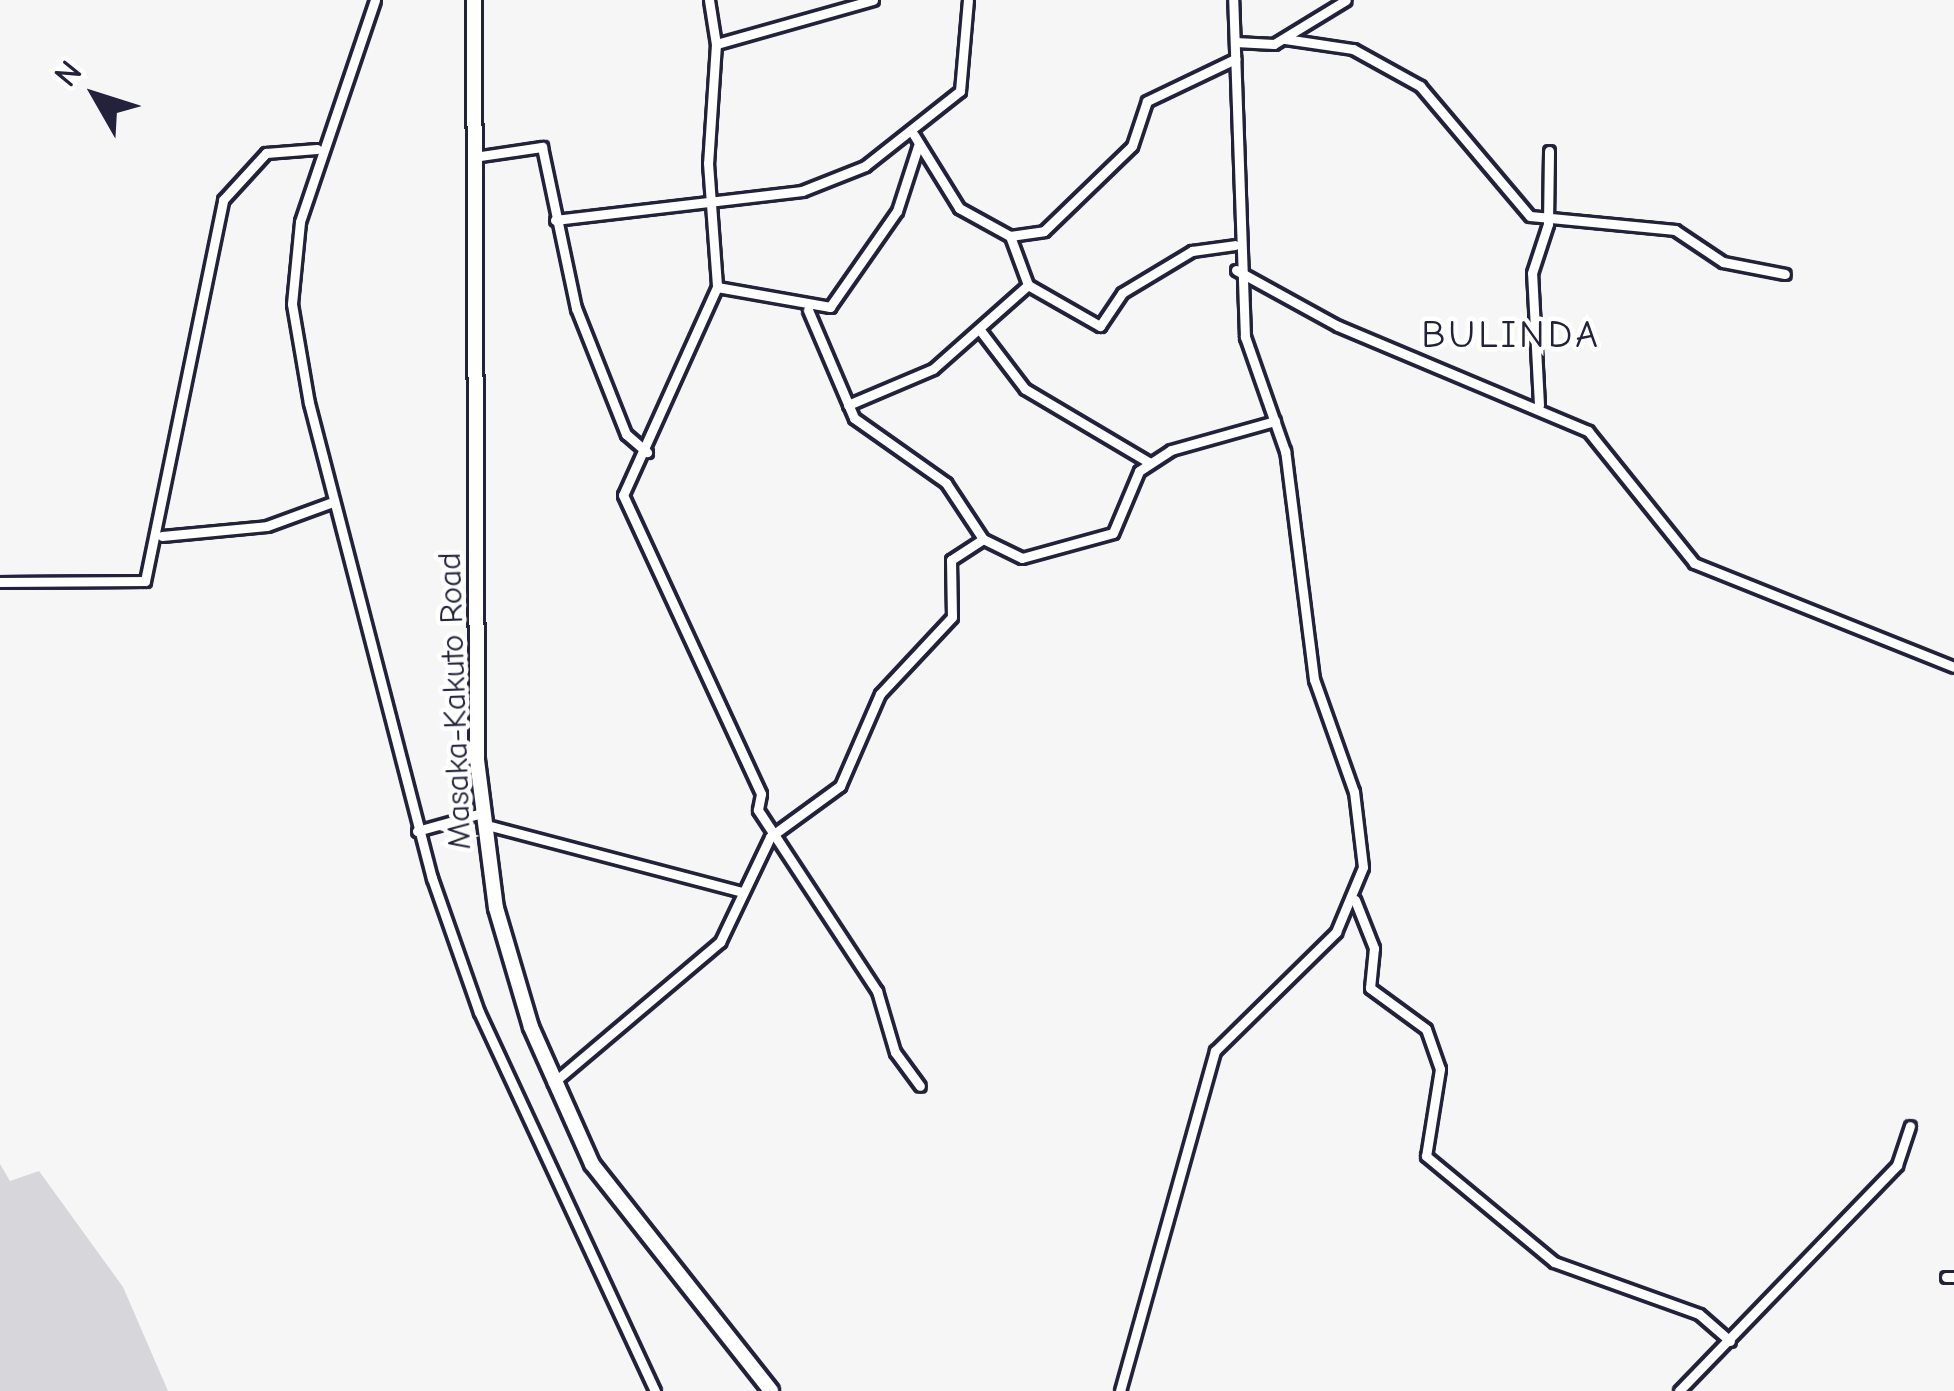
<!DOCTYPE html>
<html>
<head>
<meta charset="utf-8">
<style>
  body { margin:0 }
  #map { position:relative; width:1954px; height:1391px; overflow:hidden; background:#f6f6f7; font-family:"Comic Neue",sans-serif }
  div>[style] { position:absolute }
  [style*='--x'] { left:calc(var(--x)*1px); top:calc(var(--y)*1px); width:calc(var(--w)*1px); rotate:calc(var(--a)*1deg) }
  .green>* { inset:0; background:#d7d7db }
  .roads { filter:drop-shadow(3px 0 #22223b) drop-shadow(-3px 0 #22223b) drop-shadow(0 3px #22223b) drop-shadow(0 -3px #22223b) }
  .minor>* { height:9px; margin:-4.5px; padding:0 4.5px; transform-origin:4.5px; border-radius:4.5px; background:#fff }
  .highway>* { height:14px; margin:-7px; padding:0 7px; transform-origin:7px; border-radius:7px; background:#fff }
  span { translate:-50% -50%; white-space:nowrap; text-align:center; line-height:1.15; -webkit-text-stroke:9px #fff; paint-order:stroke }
  .street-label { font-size:33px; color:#22223b }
  .quarter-label { font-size:39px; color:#22223b; letter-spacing:3px }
  .north { position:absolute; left:36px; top:36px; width:120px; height:120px; -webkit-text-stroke:9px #fff; paint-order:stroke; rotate:309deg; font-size:33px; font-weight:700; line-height:48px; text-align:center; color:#22223b }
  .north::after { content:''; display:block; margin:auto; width:42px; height:54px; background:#22223b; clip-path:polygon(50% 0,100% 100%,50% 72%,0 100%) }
</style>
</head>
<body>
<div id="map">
  <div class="green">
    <i style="clip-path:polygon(0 1164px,10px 1181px,39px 1171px,123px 1287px,168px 1391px,0 1391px)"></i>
  </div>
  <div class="roads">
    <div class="minor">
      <i style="--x:375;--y:0;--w:234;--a:108.7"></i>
      <i style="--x:300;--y:222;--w:82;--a:95.6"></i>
      <i style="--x:292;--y:304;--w:100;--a:80.3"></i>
      <i style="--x:309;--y:403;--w:491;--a:75.5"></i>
      <i style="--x:432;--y:878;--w:142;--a:70.7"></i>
      <i style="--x:479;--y:1012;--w:418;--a:65.1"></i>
      <i style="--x:709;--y:0;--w:45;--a:81"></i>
      <i style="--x:873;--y:0;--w:163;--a:164.3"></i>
      <i style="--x:716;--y:44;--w:119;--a:93.8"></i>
      <i style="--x:708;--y:163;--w:124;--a:85.8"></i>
      <i style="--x:717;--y:287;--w:228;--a:114.3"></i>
      <i style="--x:623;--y:495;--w:329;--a:65.2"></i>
      <i style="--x:761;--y:794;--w:16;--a:101"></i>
      <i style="--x:758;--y:810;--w:217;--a:56.7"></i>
      <i style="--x:877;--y:991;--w:64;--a:73.6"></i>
      <i style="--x:895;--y:1052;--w:42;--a:53.7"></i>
      <i style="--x:1285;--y:39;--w:69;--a:8.4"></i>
      <i style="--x:1353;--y:49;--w:77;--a:28.9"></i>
      <i style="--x:1420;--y:86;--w:170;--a:49.8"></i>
      <i style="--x:1530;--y:216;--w:146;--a:5.5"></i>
      <i style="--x:1675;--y:230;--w:58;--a:33.7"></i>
      <i style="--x:1723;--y:262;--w:63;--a:11"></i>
      <i style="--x:1235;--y:42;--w:39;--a:3"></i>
      <i style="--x:1274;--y:44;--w:84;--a:-31.4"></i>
      <i style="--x:914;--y:135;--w:86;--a:58.3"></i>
      <i style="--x:959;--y:208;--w:58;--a:28.8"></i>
      <i style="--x:1010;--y:236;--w:34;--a:-8"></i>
      <i style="--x:1044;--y:231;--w:122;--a:-44"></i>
      <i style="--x:1132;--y:146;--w:47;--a:-71.6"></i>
      <i style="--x:1147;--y:101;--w:98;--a:-25.5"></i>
      <i style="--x:474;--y:157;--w:69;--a:-8.4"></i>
      <i style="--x:542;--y:147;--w:165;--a:78.1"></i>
      <i style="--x:576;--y:308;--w:136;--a:68.4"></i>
      <i style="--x:626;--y:434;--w:28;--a:41"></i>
      <i style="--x:555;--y:220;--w:249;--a:-6.7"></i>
      <i style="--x:802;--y:191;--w:68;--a:-21.6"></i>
      <i style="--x:865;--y:166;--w:121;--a:-38.3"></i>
      <i style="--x:960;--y:91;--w:91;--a:-85"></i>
      <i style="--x:1010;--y:236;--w:52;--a:69.8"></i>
      <i style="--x:1028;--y:285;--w:83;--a:29.7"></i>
      <i style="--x:1100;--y:326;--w:40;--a:-56"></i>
      <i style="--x:1122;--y:293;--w:82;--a:-31"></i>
      <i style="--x:1192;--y:251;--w:43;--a:-7.9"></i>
      <i style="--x:1236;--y:270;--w:116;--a:28.8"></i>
      <i style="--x:1338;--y:326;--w:271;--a:22.8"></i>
      <i style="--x:1588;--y:431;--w:169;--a:51.2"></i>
      <i style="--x:1694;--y:563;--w:280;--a:21.8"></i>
      <i style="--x:717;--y:287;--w:115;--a:10"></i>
      <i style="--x:830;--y:307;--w:117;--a:-55.1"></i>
      <i style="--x:897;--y:211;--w:68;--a:-72.1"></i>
      <i style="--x:808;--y:310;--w:117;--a:66.9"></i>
      <i style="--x:854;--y:418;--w:113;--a:35.2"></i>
      <i style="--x:946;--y:483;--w:67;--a:56.5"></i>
      <i style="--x:983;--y:539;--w:43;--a:26"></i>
      <i style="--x:1022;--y:558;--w:94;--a:-15.4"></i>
      <i style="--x:1113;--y:533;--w:67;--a:-67.2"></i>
      <i style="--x:1139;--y:471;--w:38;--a:-33"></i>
      <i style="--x:1171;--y:450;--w:108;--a:-15.6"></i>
      <i style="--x:980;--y:330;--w:74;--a:52.7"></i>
      <i style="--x:1025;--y:389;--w:145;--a:30.6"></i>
      <i style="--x:848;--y:405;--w:92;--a:-23"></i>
      <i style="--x:933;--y:369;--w:127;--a:-41.5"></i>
      <i style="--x:1539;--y:405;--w:132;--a:-93"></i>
      <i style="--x:1532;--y:273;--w:52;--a:-71.9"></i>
      <i style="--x:1548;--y:224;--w:73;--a:-89.2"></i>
      <i style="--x:162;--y:536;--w:105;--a:-5.4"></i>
      <i style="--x:267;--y:526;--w:67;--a:-20.1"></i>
      <i style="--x:0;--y:582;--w:145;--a:-0.4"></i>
      <i style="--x:145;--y:581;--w:389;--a:-78.4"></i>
      <i style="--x:223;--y:200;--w:64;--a:-47.5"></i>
      <i style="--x:266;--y:153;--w:51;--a:-4.5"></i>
      <i style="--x:483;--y:824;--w:269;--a:14.7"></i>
      <i style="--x:417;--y:831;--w:67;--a:-15.5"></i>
      <i style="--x:1355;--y:900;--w:52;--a:68.4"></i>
      <i style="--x:1374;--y:948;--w:40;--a:95.7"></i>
      <i style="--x:1370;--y:988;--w:69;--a:36.2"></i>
      <i style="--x:1426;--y:1029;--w:42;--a:70.7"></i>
      <i style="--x:1440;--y:1069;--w:88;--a:99.1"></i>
      <i style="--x:1426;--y:1156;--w:166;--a:39.6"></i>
      <i style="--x:1554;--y:1262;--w:154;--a:19.7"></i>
      <i style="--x:1699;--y:1314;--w:41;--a:41.1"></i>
      <i style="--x:553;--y:1083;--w:219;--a:-40.2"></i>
      <i style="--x:720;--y:942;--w:116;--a:-64.5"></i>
      <i style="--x:770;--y:837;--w:87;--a:-36.1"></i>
      <i style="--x:840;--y:786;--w:100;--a:-66.5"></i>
      <i style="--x:880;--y:694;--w:105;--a:-46.9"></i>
      <i style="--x:952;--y:617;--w:57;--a:-91"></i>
      <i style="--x:951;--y:560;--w:38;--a:-33"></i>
      <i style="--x:1946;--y:1277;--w:8;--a:0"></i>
      <i style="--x:1120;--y:1391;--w:353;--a:-74.4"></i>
      <i style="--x:1215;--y:1051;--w:170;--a:-44.5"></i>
      <i style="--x:1336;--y:932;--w:70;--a:-67.4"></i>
      <i style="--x:1363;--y:867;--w:76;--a:-96.8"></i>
      <i style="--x:1354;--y:792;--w:120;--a:-109.5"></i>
      <i style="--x:1314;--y:679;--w:230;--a:-97.2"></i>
      <i style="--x:1285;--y:451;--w:121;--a:-109.3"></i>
      <i style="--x:1245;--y:337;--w:337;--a:-92"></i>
      <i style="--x:1679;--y:1391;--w:314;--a:-46"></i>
      <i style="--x:1897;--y:1165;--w:41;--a:-71.6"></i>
    </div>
    <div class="highway">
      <i style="--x:474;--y:0;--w:760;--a:89.77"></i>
      <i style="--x:477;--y:760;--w:149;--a:82.7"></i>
      <i style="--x:496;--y:908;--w:124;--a:73.6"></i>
      <i style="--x:531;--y:1027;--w:150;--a:66"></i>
      <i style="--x:592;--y:1164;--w:289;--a:51.7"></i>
    </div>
  </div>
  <div class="street-label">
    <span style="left:455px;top:701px;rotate:-92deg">Masaka-Kakuto Road</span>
  </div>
  <div class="quarter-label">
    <span style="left:1511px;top:335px">BULINDA</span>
  </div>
  <div class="north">N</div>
</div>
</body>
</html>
